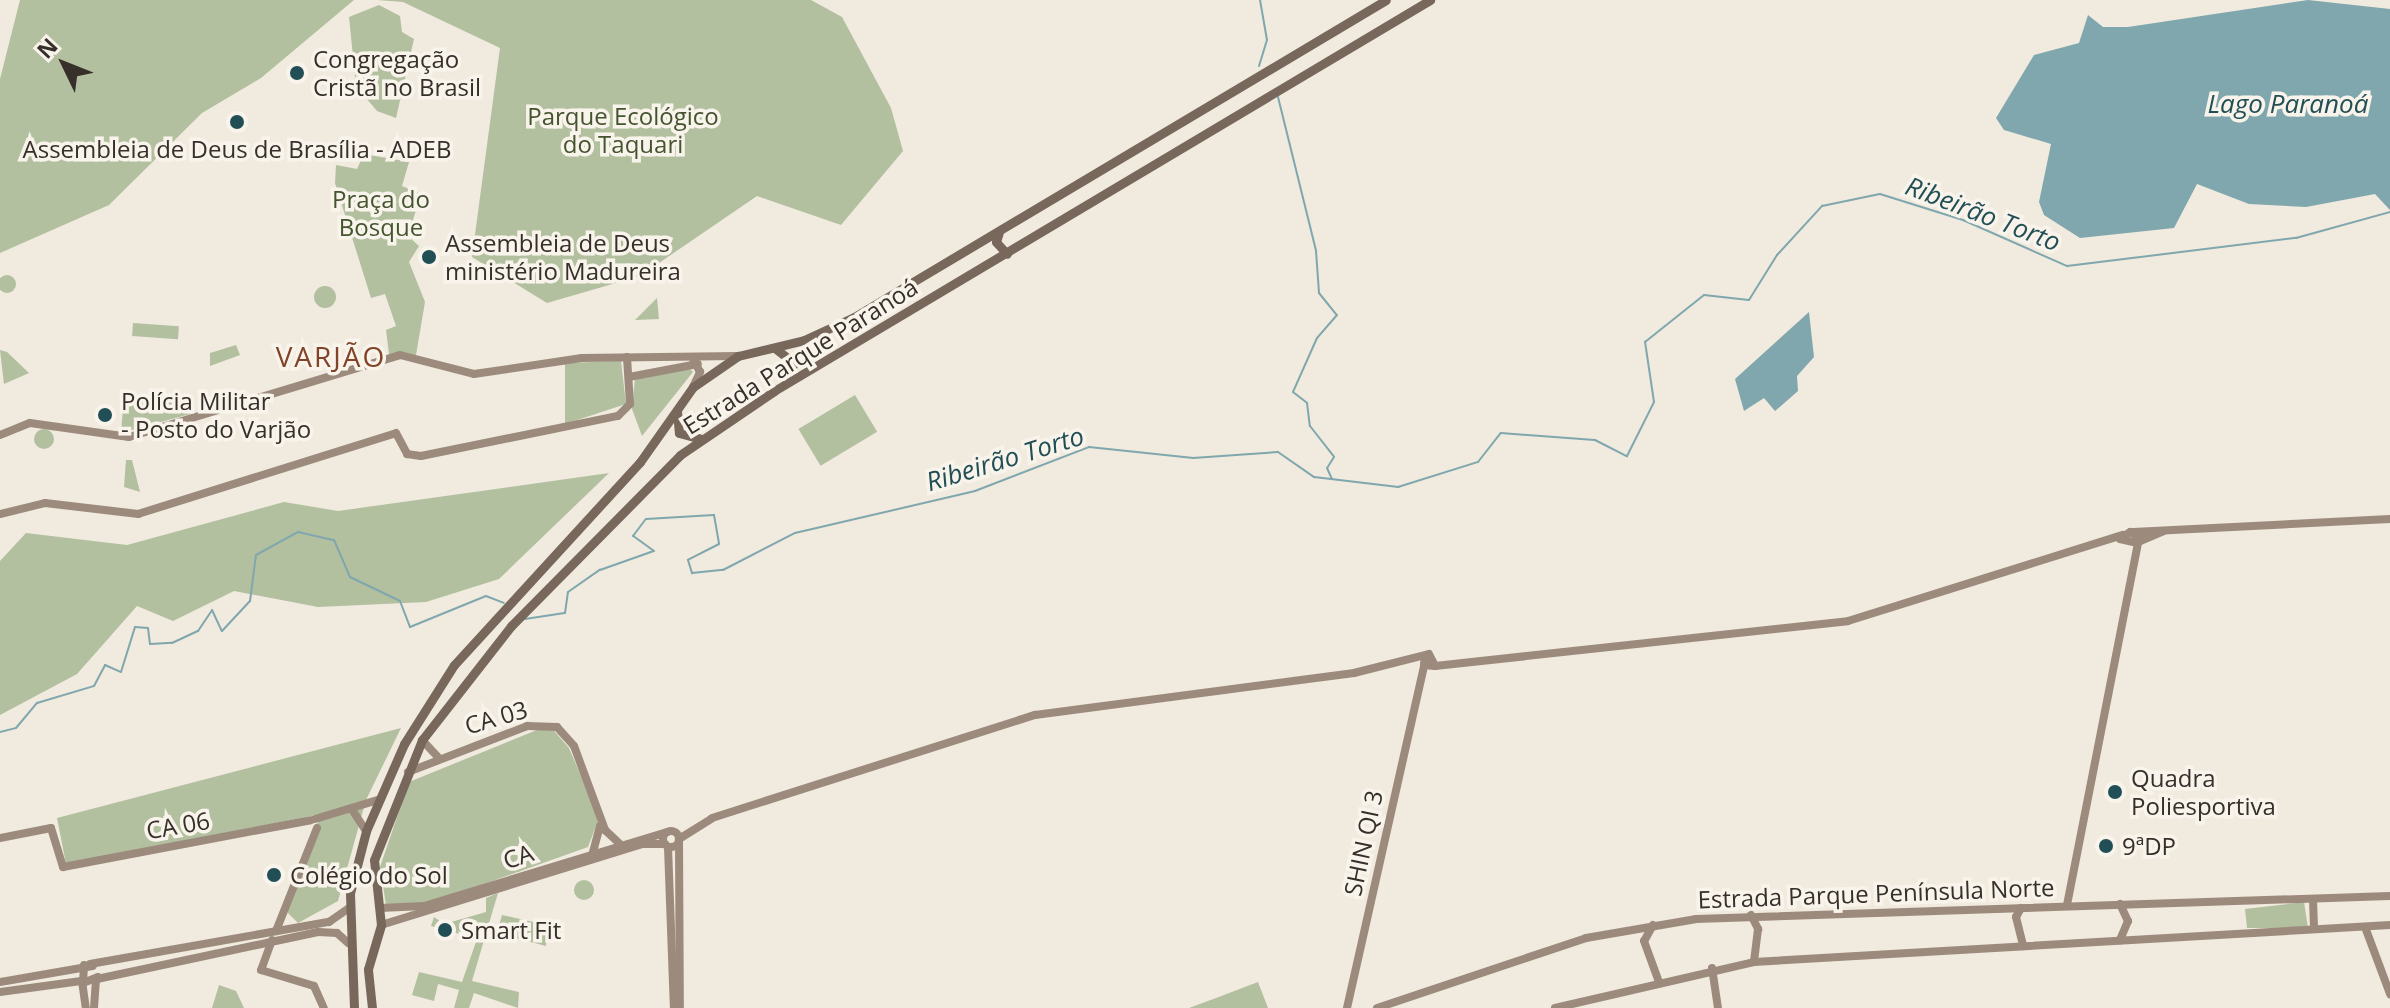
<!DOCTYPE html>
<html>
<head>
<meta charset="utf-8">
<style>
  body { margin:0 }
  #map { position:relative; width:2390px; height:1008px; overflow:hidden; background:#f1eadf; font-family:"Open Sans",sans-serif }
  div>[style] { position:absolute }
  [style*='--x'] { left:calc(var(--x)*1px); top:calc(var(--y)*1px); width:calc(var(--w)*1px); rotate:calc(var(--a)*1deg) }
  .green>* { inset:0; background:#b2c09f; transform-origin:0 0 }
  .round { border-radius:50% }
  .water>* { inset:0; background:#7fa7ad }
  .stream>* { height:2px; margin:-1px; padding:0 1px; transform-origin:1px; border-radius:1px; background:#7fa7ad }
  .secondary>* { height:8px; margin:-4px; padding:0 4px; transform-origin:4px; border-radius:4px; background:#9c8b7d }
  .secondary>.ring { margin:-4px; padding:0; box-sizing:content-box; background:none; border:8px solid #9c8b7d; border-radius:50% }
  .primary>* { height:9px; margin:-4.5px; padding:0 4.5px; transform-origin:4.5px; border-radius:4.5px; background:#78685c }
  .dots>* { width:22px; height:22px; translate:-50% -50%; box-sizing:border-box; border:4px solid #f9f4eb; border-radius:50% }
  span { translate:-50% -50%; white-space:nowrap; text-align:center; line-height:1.15; -webkit-text-stroke:7px #f9f4eb; paint-order:stroke }
  .poi-label { font-size:24px; color:#372f2a }
  .left { translate:0 -50%; text-align:left }
  .park-label { font-size:24px; color:#44542f }
  .street-label { font-size:24px; color:#372f2a }
  .water-label { font-size:26px; color:#224f56; font-style:italic }
  .quarter-label { font-size:28px; color:#814428; letter-spacing:2px }
  .north { position:absolute; left:24px; top:24px; width:80px; height:80px; -webkit-text-stroke:6px #f9f4eb; paint-order:stroke; rotate:313deg; font-size:22px; font-weight:700; line-height:32px; text-align:center; color:#372f2a }
  .north::after { content:''; display:block; margin:auto; width:28px; height:36px; background:#372f2a; clip-path:polygon(50% 0,100% 100%,50% 72%,0 100%) }
</style>
</head>
<body>
<div id="map">
  <div class="green">
    <i style="clip-path:polygon(20px 0,354px 0,261px 78px,202px 113px,109px 205px,0 253px,0 79px)"></i>
    <i style="clip-path:polygon(377px 0,811px 0,842px 17px,891px 108px,903px 151px,841px 225px,757px 196px,640px 276px,547px 303px,472px 257px,500px 48px,403px 2px)"></i>
    <i style="clip-path:polygon(379px 5px,400px 16px,402px 32px,414px 39px,396px 118px,377px 111px,356px 86px,349px 17px)"></i>
    <i style="clip-path:polygon(364px 154px,409px 162px,402px 186px,421px 194px,408px 236px,419px 246px,409px 262px,425px 302px,416px 355px,389px 354px,386px 330px,396px 326px,385px 294px,371px 298px,335px 183px,336px 165px,357px 169px)"></i>
    <i class="round" style="left:-2px;top:275px;width:18px;height:18px"></i>
    <i class="round" style="left:314px;top:286px;width:22px;height:22px"></i>
    <i style="clip-path:polygon(657px 298px,659px 319px,635px 320px)"></i>
    <i style="left:133px;top:323px;width:46px;height:13px;rotate:4deg"></i>
    <i style="clip-path:polygon(236px 345px,240px 355px,210px 366px,210px 353px)"></i>
    <i style="clip-path:polygon(0 350px,7px 352px,29px 373px,4px 384px)"></i>
    <i style="clip-path:polygon(621px 361px,626px 404px,565px 424px,565px 363px)"></i>
    <i style="clip-path:polygon(689px 368px,693px 372px,642px 436px,632px 409px,635px 378px)"></i>
    <i style="left:855px;top:395px;width:43px;height:66px;rotate:59deg"></i>
    <i style="clip-path:polygon(124px 397px,184px 401px,190px 414px,121px 433px)"></i>
    <i class="round" style="left:34px;top:429px;width:20px;height:20px"></i>
    <i style="clip-path:polygon(126px 460px,132px 460px,140px 492px,124px 487px)"></i>
    <i style="clip-path:polygon(609px 473px,499px 579px,426px 602px,318px 607px,234px 591px,173px 621px,137px 606px,77px 674px,0 715px,0 561px,26px 533px,127px 545px,284px 502px,338px 511px)"></i>
    <i style="clip-path:polygon(549px 725px,569px 748px,599px 818px,588px 847px,417px 908px,386px 905px,380px 867px,409px 782px)"></i>
    <i style="clip-path:polygon(401px 728px,366px 800px,338px 901px,298px 923px,284px 909px,321px 814px,66px 864px,57px 818px)"></i>
    <i class="round" style="left:2105px;top:782px;width:20px;height:20px"></i>
    <i class="round" style="left:574px;top:880px;width:20px;height:20px"></i>
    <i style="clip-path:polygon(498px 893px,472px 981px,519px 992px,518px 1008px,474px 993px,469px 1008px,454px 1008px,459px 990px,438px 984px,434px 1001px,412px 995px,419px 972px,462px 982px,477px 939px,431px 926px,434px 917px,444px 924px,486px 912px,486px 898px)"></i>
    <i style="clip-path:polygon(2304px 902px,2308px 928px,2247px 928px,2245px 909px)"></i>
    <i style="clip-path:polygon(502px 915px,547px 925px,546px 946px,497px 933px)"></i>
    <i style="clip-path:polygon(1258px 982px,1268px 1008px,1189px 1008px,1216px 998px)"></i>
    <i style="clip-path:polygon(219px 985px,236px 991px,244px 1008px,212px 1008px)"></i>
  </div>
  <div class="water">
    <i style="clip-path:polygon(2308px 0,2390px 9px,2390px 210px,2375px 194px,2306px 207px,2249px 204px,2197px 184px,2174px 228px,2080px 238px,2044px 215px,2039px 202px,2051px 144px,2004px 130px,1996px 118px,2034px 55px,2079px 43px,2088px 15px,2103px 27px,2128px 27px)"></i>
    <i style="clip-path:polygon(1809px 312px,1814px 357px,1797px 376px,1798px 391px,1775px 411px,1764px 398px,1744px 411px,1735px 379px)"></i>
  </div>
  <div class="stream">
    <i style="--x:1259;--y:66;--w:27;--a:-73"></i>
    <i style="--x:1267;--y:40;--w:41;--a:-99.9"></i>
    <i style="--x:1278;--y:97;--w:159;--a:76.1"></i>
    <i style="--x:1316;--y:251;--w:42;--a:85.9"></i>
    <i style="--x:1319;--y:293;--w:28;--a:51"></i>
    <i style="--x:1337;--y:315;--w:30;--a:131"></i>
    <i style="--x:1317;--y:338;--w:59;--a:114"></i>
    <i style="--x:1293;--y:392;--w:18;--a:38"></i>
    <i style="--x:1307;--y:403;--w:23;--a:83"></i>
    <i style="--x:1310;--y:426;--w:39;--a:52"></i>
    <i style="--x:1334;--y:457;--w:13;--a:122"></i>
    <i style="--x:1327;--y:468;--w:12;--a:66"></i>
    <i style="--x:525;--y:619;--w:40;--a:-8.5"></i>
    <i style="--x:565;--y:613;--w:21;--a:-82"></i>
    <i style="--x:568;--y:592;--w:39;--a:-35"></i>
    <i style="--x:600;--y:570;--w:57;--a:-19.4"></i>
    <i style="--x:654;--y:551;--w:26;--a:-144"></i>
    <i style="--x:633;--y:536;--w:21;--a:-53"></i>
    <i style="--x:646;--y:519;--w:68;--a:-3.4"></i>
    <i style="--x:714;--y:515;--w:29;--a:80"></i>
    <i style="--x:719;--y:544;--w:35;--a:153"></i>
    <i style="--x:688;--y:560;--w:14;--a:73"></i>
    <i style="--x:692;--y:573;--w:31;--a:-6"></i>
    <i style="--x:723;--y:570;--w:81;--a:-27.2"></i>
    <i style="--x:795;--y:533;--w:185;--a:-13.1"></i>
    <i style="--x:975;--y:491;--w:122;--a:-21.1"></i>
    <i style="--x:1089;--y:447;--w:105;--a:6"></i>
    <i style="--x:1193;--y:458;--w:85;--a:-4"></i>
    <i style="--x:1278;--y:452;--w:44;--a:34.8"></i>
    <i style="--x:1314;--y:477;--w:85;--a:6.8"></i>
    <i style="--x:1398;--y:487;--w:84;--a:-17.4"></i>
    <i style="--x:1478;--y:462;--w:37;--a:-52"></i>
    <i style="--x:1501;--y:433;--w:94;--a:4.3"></i>
    <i style="--x:1595;--y:440;--w:36;--a:27"></i>
    <i style="--x:1627;--y:456;--w:60;--a:-63.4"></i>
    <i style="--x:1654;--y:402;--w:61;--a:-98.5"></i>
    <i style="--x:1645;--y:342;--w:75;--a:-38.5"></i>
    <i style="--x:1704;--y:295;--w:45;--a:6.3"></i>
    <i style="--x:1749;--y:300;--w:53;--a:-58.1"></i>
    <i style="--x:1777;--y:255;--w:67;--a:-47.4"></i>
    <i style="--x:1822;--y:206;--w:59;--a:-11.7"></i>
    <i style="--x:1880;--y:194;--w:87;--a:17.4"></i>
    <i style="--x:1963;--y:220;--w:114;--a:23.9"></i>
    <i style="--x:2067;--y:266;--w:231;--a:-7"></i>
    <i style="--x:2296;--y:238;--w:98;--a:-15.5"></i>
    <i style="--x:0;--y:732;--w:16;--a:-14"></i>
    <i style="--x:16;--y:728;--w:33;--a:-50"></i>
    <i style="--x:37;--y:703;--w:59;--a:-16.6"></i>
    <i style="--x:94;--y:686;--w:24;--a:-62"></i>
    <i style="--x:105;--y:665;--w:17;--a:24"></i>
    <i style="--x:121;--y:672;--w:47;--a:-72.7"></i>
    <i style="--x:135;--y:627;--w:13;--a:4"></i>
    <i style="--x:148;--y:628;--w:16;--a:83"></i>
    <i style="--x:150;--y:644;--w:22;--a:-3"></i>
    <i style="--x:172;--y:643;--w:29;--a:-25"></i>
    <i style="--x:198;--y:631;--w:25;--a:-56"></i>
    <i style="--x:212;--y:610;--w:23;--a:65"></i>
    <i style="--x:222;--y:631;--w:41;--a:-47"></i>
    <i style="--x:250;--y:601;--w:46;--a:-82.6"></i>
    <i style="--x:256;--y:555;--w:48;--a:-28.7"></i>
    <i style="--x:298;--y:532;--w:37;--a:13"></i>
    <i style="--x:334;--y:540;--w:40;--a:66.6"></i>
    <i style="--x:350;--y:577;--w:55;--a:25.6"></i>
    <i style="--x:400;--y:601;--w:28;--a:69"></i>
    <i style="--x:410;--y:627;--w:82;--a:-22.2"></i>
    <i style="--x:486;--y:596;--w:19;--a:21"></i>
  </div>
  <div class="secondary">
    <i style="--x:629;--y:377;--w:70;--a:-10.7"></i>
    <i style="--x:693;--y:387;--w:17;--a:-65"></i>
    <i style="--x:700;--y:372;--w:13;--a:-119"></i>
    <i style="--x:0;--y:435;--w:32;--a:-22"></i>
    <i style="--x:30;--y:423;--w:100;--a:8"></i>
    <i style="--x:129;--y:437;--w:283;--a:-16.8"></i>
    <i style="--x:400;--y:355;--w:76;--a:14.4"></i>
    <i style="--x:474;--y:374;--w:109;--a:-8.4"></i>
    <i style="--x:582;--y:358;--w:155;--a:-0.7"></i>
    <i style="--x:0;--y:514;--w:46;--a:-13.7"></i>
    <i style="--x:45;--y:503;--w:94;--a:6.7"></i>
    <i style="--x:138;--y:514;--w:270;--a:-17.4"></i>
    <i style="--x:396;--y:433;--w:24;--a:62"></i>
    <i style="--x:407;--y:454;--w:14;--a:8"></i>
    <i style="--x:421;--y:456;--w:201;--a:-11.5"></i>
    <i style="--x:618;--y:416;--w:17;--a:-45"></i>
    <i style="--x:630;--y:404;--w:47;--a:-93.7"></i>
    <i style="--x:2133;--y:532;--w:257;--a:-2.9"></i>
    <i style="--x:2138;--y:542;--w:28;--a:-23"></i>
    <i style="--x:1435;--y:666;--w:415;--a:-6.2"></i>
    <i style="--x:1848;--y:621;--w:288;--a:-17.4"></i>
    <i style="--x:422;--y:740;--w:23;--a:47"></i>
    <i style="--x:408;--y:772;--w:128;--a:-21.1"></i>
    <i style="--x:527;--y:726;--w:30;--a:2"></i>
    <i style="--x:557;--y:727;--w:25;--a:48"></i>
    <i style="--x:574;--y:746;--w:90;--a:69.7"></i>
    <i style="--x:605;--y:830;--w:21;--a:43"></i>
    <i style="--x:353;--y:811;--w:24;--a:57"></i>
    <i style="--x:315;--y:819;--w:66;--a:-16.8"></i>
    <i class="ring" style="left:663px;top:831px;width:8px;height:8px"></i>
    <i style="--x:0;--y:838;--w:52;--a:-11.1"></i>
    <i style="--x:51;--y:828;--w:41;--a:72.9"></i>
    <i style="--x:63;--y:867;--w:252;--a:-10.7"></i>
    <i style="--x:679;--y:839;--w:39;--a:-32"></i>
    <i style="--x:712;--y:818;--w:339;--a:-17.7"></i>
    <i style="--x:1035;--y:715;--w:322;--a:-7.5"></i>
    <i style="--x:1354;--y:673;--w:77;--a:-14.2"></i>
    <i style="--x:1429;--y:654;--w:13;--a:63"></i>
    <i style="--x:1435;--y:666;--w:11;--a:-175"></i>
    <i style="--x:1424;--y:665;--w:9;--a:-84"></i>
    <i style="--x:679;--y:841;--w:167;--a:89.7"></i>
    <i style="--x:668;--y:847;--w:161;--a:87.9"></i>
    <i style="--x:593;--y:852;--w:27;--a:-75"></i>
    <i style="--x:2313;--y:899;--w:30;--a:88"></i>
    <i style="--x:2120;--y:904;--w:19;--a:65"></i>
    <i style="--x:2128;--y:921;--w:21;--a:113"></i>
    <i style="--x:2067;--y:905;--w:375;--a:-78.9"></i>
    <i style="--x:2139;--y:537;--w:10;--a:-151"></i>
    <i style="--x:2130;--y:532;--w:12;--a:145"></i>
    <i style="--x:2120;--y:539;--w:17;--a:13"></i>
    <i style="--x:380;--y:908;--w:44;--a:-2.6"></i>
    <i style="--x:424;--y:906;--w:254;--a:-16.9"></i>
    <i style="--x:2021;--y:908;--w:10;--a:119"></i>
    <i style="--x:2016;--y:917;--w:30;--a:76"></i>
    <i style="--x:1751;--y:915;--w:16;--a:63"></i>
    <i style="--x:1758;--y:929;--w:33;--a:97"></i>
    <i style="--x:381;--y:925;--w:273;--a:-17.2"></i>
    <i style="--x:642;--y:844;--w:23;--a:0"></i>
    <i style="--x:1653;--y:925;--w:18;--a:119"></i>
    <i style="--x:1644;--y:941;--w:44;--a:69.9"></i>
    <i style="--x:2365;--y:927;--w:72;--a:69.5"></i>
    <i style="--x:276;--y:931;--w:111;--a:-68.3"></i>
    <i style="--x:272;--y:940;--w:32;--a:110"></i>
    <i style="--x:261;--y:970;--w:55;--a:16.8"></i>
    <i style="--x:314;--y:986;--w:24;--a:66"></i>
    <i style="--x:90;--y:964;--w:243;--a:-10"></i>
    <i style="--x:329;--y:922;--w:24;--a:-35"></i>
    <i style="--x:84;--y:965;--w:18;--a:93"></i>
    <i style="--x:83;--y:983;--w:16;--a:-22"></i>
    <i style="--x:1712;--y:968;--w:40;--a:81.5"></i>
    <i style="--x:97;--y:979;--w:226;--a:-12"></i>
    <i style="--x:318;--y:932;--w:19;--a:3"></i>
    <i style="--x:337;--y:933;--w:15;--a:42"></i>
    <i style="--x:82;--y:981;--w:27;--a:82"></i>
    <i style="--x:0;--y:982;--w:94;--a:-9.8"></i>
    <i style="--x:0;--y:992;--w:82;--a:-7.7"></i>
    <i style="--x:94;--y:1008;--w:27;--a:-86"></i>
    <i style="--x:1347;--y:1008;--w:352;--a:-77.3"></i>
    <i style="--x:1377;--y:1008;--w:220;--a:-18.5"></i>
    <i style="--x:1586;--y:938;--w:112;--a:-9.8"></i>
    <i style="--x:1696;--y:919;--w:694;--a:-1.9"></i>
    <i style="--x:1555;--y:1008;--w:204;--a:-13"></i>
    <i style="--x:1754;--y:962;--w:637;--a:-3.33"></i>
  </div>
  <div class="primary">
    <i style="--x:999;--y:232;--w:10;--a:107"></i>
    <i style="--x:996;--y:242;--w:16;--a:47"></i>
    <i style="--x:776;--y:349;--w:23;--a:38"></i>
    <i style="--x:794;--y:363;--w:20;--a:114"></i>
    <i style="--x:677;--y:411;--w:22;--a:85"></i>
    <i style="--x:679;--y:433;--w:24;--a:15"></i>
    <i style="--x:354;--y:1008;--w:115;--a:-92"></i>
    <i style="--x:350;--y:893;--w:64;--a:-75.5"></i>
    <i style="--x:366;--y:831;--w:95;--a:-66.4"></i>
    <i style="--x:404;--y:744;--w:93;--a:-57.7"></i>
    <i style="--x:454;--y:665;--w:275;--a:-47.5"></i>
    <i style="--x:640;--y:462;--w:92;--a:-54.8"></i>
    <i style="--x:693;--y:387;--w:55;--a:-34.6"></i>
    <i style="--x:738;--y:356;--w:68;--a:-13.6"></i>
    <i style="--x:804;--y:340;--w:55;--a:-24.7"></i>
    <i style="--x:854;--y:317;--w:619;--a:-30.79"></i>
    <i style="--x:372;--y:1008;--w:39;--a:-96"></i>
    <i style="--x:368;--y:969;--w:46;--a:-73.5"></i>
    <i style="--x:381;--y:925;--w:65;--a:-96.1"></i>
    <i style="--x:374;--y:860;--w:129;--a:-68.2"></i>
    <i style="--x:422;--y:740;--w:145;--a:-52"></i>
    <i style="--x:511;--y:626;--w:240;--a:-45.3"></i>
    <i style="--x:680;--y:455;--w:114;--a:-34.2"></i>
    <i style="--x:774;--y:391;--w:764;--a:-30.8"></i>
  </div>
  <div class="dots">
    <i style="left:297px;top:73px;background:#224f56"></i>
    <i style="left:237px;top:122px;background:#224f56"></i>
    <i style="left:429px;top:257px;background:#224f56"></i>
    <i style="left:105px;top:415px;background:#224f56"></i>
    <i style="left:2115px;top:792px;background:#224f56"></i>
    <i style="left:2106px;top:846px;background:#224f56"></i>
    <i style="left:274px;top:875px;background:#224f56"></i>
    <i style="left:445px;top:930px;background:#224f56"></i>
  </div>
  <div class="poi-label">
    <span class="left" style="left:313px;top:73px">Congregação<br>Cristã no Brasil</span>
    <span style="left:237px;top:149px">Assembleia de Deus de Brasília - ADEB</span>
    <span class="left" style="left:445px;top:257px">Assembleia de Deus<br>ministério Madureira</span>
    <span class="left" style="left:121px;top:415px">Polícia Militar<br>- Posto do Varjão</span>
    <span class="left" style="left:2131px;top:792px">Quadra<br>Poliesportiva</span>
    <span class="left" style="left:2122px;top:846px">9ªDP</span>
    <span class="left" style="left:290px;top:875px">Colégio do Sol</span>
    <span class="left" style="left:461px;top:930px">Smart Fit</span>
  </div>
  <div class="park-label">
    <span style="left:623px;top:130px">Parque Ecológico<br>do Taquari</span>
    <span style="left:381px;top:213px">Praça do<br>Bosque</span>
  </div>
  <div class="street-label">
    <span style="left:800px;top:356px;rotate:-32deg">Estrada Parque Paranoá</span>
    <span style="left:496px;top:717px;rotate:-16deg">CA 03</span>
    <span style="left:178px;top:825px;rotate:-10deg">CA 06</span>
    <span style="left:1363px;top:843px;rotate:-78deg">SHIN QI 3</span>
    <span style="left:518px;top:856px;rotate:-18deg">CA</span>
    <span style="left:1876px;top:893px;rotate:-2deg">Estrada Parque Península Norte</span>
  </div>
  <div class="water-label">
    <span style="left:2288px;top:104px">Lago Paranoá</span>
    <span style="left:1983px;top:214px;rotate:21deg">Ribeirão Torto</span>
    <span style="left:1005px;top:459px;rotate:-17deg">Ribeirão Torto</span>
  </div>
  <div class="quarter-label">
    <span style="left:331px;top:356px">VARJÃO</span>
  </div>
  <div class="north">N</div>
</div>
</body>
</html>
